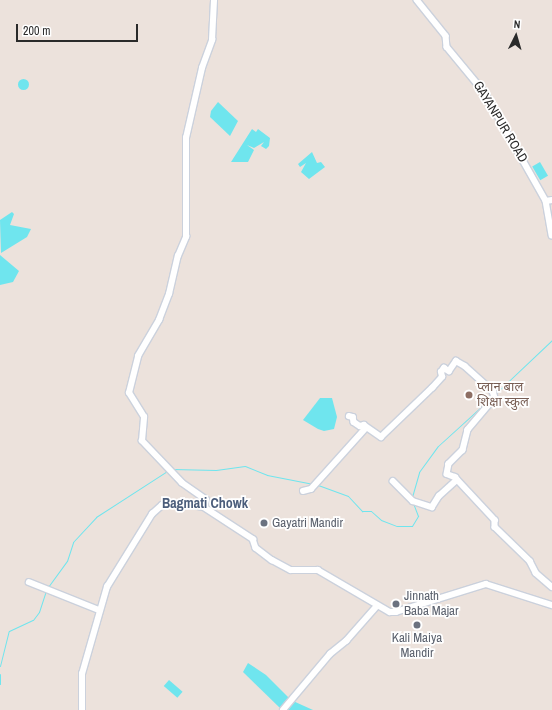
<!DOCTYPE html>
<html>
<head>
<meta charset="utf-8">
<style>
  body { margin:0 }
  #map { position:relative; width:552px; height:710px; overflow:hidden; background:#ece2dc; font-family:"Archivo Narrow","Noto Sans Devanagari",sans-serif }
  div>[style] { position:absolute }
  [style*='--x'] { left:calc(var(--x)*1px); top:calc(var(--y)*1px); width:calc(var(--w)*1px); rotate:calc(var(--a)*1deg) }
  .water>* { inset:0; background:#6fe5ee; transform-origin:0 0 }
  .round { border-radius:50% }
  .stream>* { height:1px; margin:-0.5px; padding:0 0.5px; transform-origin:0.5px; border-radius:0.5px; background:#6fe5ee }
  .roads { filter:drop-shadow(1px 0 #cbd1dc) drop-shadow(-1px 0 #cbd1dc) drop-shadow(0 1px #cbd1dc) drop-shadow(0 -1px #cbd1dc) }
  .minor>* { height:5.5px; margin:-2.75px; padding:0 2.75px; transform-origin:2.75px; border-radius:2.75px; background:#fff }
  .dots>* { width:11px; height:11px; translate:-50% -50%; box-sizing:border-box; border:2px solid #fff; border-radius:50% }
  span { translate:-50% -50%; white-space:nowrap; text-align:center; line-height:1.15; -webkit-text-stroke:3.5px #fff; paint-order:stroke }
  .street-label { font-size:13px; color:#2a2a2a }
  .education-label { font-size:13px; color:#785e54 }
  .left { translate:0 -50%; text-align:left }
  .worship-label { font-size:13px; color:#5b616d }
  .neighbourhood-label { font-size:14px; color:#4b5d7b; font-weight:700 }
  .north { position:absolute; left:496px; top:16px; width:40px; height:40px; -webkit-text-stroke:3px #fff; paint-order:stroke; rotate:5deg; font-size:11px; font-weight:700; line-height:16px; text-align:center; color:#2a2a2a }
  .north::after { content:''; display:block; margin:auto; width:14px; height:18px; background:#2a2a2a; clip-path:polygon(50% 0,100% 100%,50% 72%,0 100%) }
  .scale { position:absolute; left:16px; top:24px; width:122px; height:18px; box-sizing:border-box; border:2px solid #2a2a2a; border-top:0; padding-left:5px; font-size:12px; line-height:14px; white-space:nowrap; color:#2a2a2a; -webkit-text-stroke:3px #fff; paint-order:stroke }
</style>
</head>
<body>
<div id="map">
  <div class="water">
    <i class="round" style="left:17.5px;top:78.5px;width:11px;height:11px"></i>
    <i style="clip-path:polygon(218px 102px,238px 121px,230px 136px,210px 117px,211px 111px)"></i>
    <i style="clip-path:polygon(252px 129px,256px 132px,258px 129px,270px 138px,269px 146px,266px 149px,261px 146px,264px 142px,254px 148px,247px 145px,254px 150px,248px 162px,231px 162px)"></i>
    <i style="clip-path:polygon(312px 152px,317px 163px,321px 162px,325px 167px,309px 179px,301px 172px,306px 163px,300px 167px,298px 164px)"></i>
    <i style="left:540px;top:162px;width:16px;height:9px;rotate:60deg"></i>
    <i style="clip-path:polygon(12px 212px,14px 214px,10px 225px,31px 229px,27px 237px,1px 253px,0 220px)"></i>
    <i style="clip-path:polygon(0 255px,19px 271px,13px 282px,0 285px)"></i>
    <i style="clip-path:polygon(320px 398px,332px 398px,337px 417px,334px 429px,324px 431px,318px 429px,303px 420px)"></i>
    <i style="clip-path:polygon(248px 663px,266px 675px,290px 699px,281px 709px,243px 672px)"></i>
    <i style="left:169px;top:680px;width:18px;height:8px;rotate:41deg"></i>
    <i style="clip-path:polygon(293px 701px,313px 710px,287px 710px)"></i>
  </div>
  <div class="stream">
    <i style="--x:496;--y:393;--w:77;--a:-43.4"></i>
    <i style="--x:172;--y:469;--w:44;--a:1.3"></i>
    <i style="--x:216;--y:470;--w:29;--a:-8"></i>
    <i style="--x:245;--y:466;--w:24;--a:22"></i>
    <i style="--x:267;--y:475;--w:47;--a:11.1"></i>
    <i style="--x:318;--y:485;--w:32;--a:20"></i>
    <i style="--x:348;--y:496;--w:21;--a:47"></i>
    <i style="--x:362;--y:511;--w:9;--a:0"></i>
    <i style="--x:371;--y:511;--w:13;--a:42"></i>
    <i style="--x:381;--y:520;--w:17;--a:21"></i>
    <i style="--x:397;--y:526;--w:15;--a:0"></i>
    <i style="--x:412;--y:526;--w:12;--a:-59"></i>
    <i style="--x:418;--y:516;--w:14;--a:-111"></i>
    <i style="--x:412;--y:497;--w:26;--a:-74"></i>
    <i style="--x:419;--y:472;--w:32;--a:-54"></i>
    <i style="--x:438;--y:446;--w:73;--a:-42.2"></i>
    <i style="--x:48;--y:587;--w:32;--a:-54"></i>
    <i style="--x:67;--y:561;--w:20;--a:-72"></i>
    <i style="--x:73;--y:542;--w:34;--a:-47"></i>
    <i style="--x:96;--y:517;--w:85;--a:-32.9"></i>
    <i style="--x:0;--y:666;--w:36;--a:-76"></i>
    <i style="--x:9;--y:631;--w:26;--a:-25"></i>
    <i style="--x:33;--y:620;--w:10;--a:-53"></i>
    <i style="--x:39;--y:612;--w:22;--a:-72"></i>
    <i style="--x:0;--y:674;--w:10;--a:90"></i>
  </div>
  <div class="roads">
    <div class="minor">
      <i style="--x:417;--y:0;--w:46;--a:51.1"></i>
      <i style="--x:446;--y:36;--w:11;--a:85"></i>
      <i style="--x:447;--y:47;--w:60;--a:50.4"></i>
      <i style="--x:485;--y:93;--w:124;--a:60.5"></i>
      <i style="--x:546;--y:201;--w:35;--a:80"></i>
      <i style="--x:546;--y:201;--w:6;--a:-9"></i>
      <i style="--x:349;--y:416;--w:4;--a:14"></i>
      <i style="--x:353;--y:417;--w:5;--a:79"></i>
      <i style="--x:354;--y:422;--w:7;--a:34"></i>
      <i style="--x:360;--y:426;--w:4;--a:-14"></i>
      <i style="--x:364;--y:425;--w:21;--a:35"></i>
      <i style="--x:381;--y:437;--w:71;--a:-43.9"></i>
      <i style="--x:432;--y:388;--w:15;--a:-48"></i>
      <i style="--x:442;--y:377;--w:5;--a:-101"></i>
      <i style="--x:441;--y:372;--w:5;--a:-53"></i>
      <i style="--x:444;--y:368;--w:6;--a:31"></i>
      <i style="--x:449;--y:371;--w:12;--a:-55"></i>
      <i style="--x:456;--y:361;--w:10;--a:29"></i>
      <i style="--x:465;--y:366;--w:38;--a:42"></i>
      <i style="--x:493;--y:391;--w:7;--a:74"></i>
      <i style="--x:495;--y:398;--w:42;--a:130.2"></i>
      <i style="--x:468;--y:430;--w:21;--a:104"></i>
      <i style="--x:463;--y:450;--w:20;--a:135"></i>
      <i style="--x:449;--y:464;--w:10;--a:101"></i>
      <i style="--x:447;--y:474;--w:9;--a:21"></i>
      <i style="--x:455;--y:477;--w:59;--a:47.1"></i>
      <i style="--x:495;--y:520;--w:7;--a:90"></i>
      <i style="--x:495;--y:527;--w:49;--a:44.2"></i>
      <i style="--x:530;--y:561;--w:13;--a:63"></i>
      <i style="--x:536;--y:573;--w:21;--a:41"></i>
      <i style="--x:393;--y:481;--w:28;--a:45"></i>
      <i style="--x:413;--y:501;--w:20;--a:18"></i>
      <i style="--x:432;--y:507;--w:13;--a:-58"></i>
      <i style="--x:439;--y:496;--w:24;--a:-42"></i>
      <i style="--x:303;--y:491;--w:8;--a:-14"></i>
      <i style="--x:311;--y:489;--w:82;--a:-48"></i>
      <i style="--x:204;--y:507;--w:7;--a:-74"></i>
      <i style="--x:206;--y:500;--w:29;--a:-145"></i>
      <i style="--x:182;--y:483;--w:58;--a:-133.6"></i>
      <i style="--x:142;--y:441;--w:24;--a:-85"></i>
      <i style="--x:144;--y:417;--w:28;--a:-122"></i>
      <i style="--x:129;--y:393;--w:38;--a:-76"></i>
      <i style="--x:138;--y:356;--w:42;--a:-59.7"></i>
      <i style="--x:159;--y:320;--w:28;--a:-69"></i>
      <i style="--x:169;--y:294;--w:39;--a:-77"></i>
      <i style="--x:178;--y:256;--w:21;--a:-67"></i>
      <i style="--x:186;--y:237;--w:99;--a:-90"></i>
      <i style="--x:186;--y:138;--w:72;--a:-77.1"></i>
      <i style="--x:202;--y:68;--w:30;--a:-70"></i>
      <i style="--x:212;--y:40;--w:40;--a:-87.1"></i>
      <i style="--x:29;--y:582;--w:75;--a:21.8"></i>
      <i style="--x:82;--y:710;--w:36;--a:-90"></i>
      <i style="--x:82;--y:674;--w:91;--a:-74"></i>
      <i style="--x:107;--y:587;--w:86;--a:-58.3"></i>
      <i style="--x:152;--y:514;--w:13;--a:-42"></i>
      <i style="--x:162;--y:505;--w:6;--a:-18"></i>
      <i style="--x:168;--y:503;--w:36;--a:6"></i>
      <i style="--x:204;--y:507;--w:59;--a:33.1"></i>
      <i style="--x:253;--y:539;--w:9;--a:72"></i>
      <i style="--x:256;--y:548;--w:20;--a:37"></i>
      <i style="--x:272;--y:560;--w:21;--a:28"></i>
      <i style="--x:291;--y:570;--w:27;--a:0"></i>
      <i style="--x:318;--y:570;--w:83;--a:30.3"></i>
      <i style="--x:390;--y:612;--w:6;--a:0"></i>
      <i style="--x:396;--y:612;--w:94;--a:-17.3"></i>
      <i style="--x:486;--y:584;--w:69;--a:17.7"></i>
      <i style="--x:283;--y:710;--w:73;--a:-50"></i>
      <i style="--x:330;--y:654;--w:21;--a:-39"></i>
      <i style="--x:346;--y:641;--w:47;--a:-48.5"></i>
    </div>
  </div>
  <div class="dots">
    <i style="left:469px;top:395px;background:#8d6e63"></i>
    <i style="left:264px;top:523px;background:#6b7280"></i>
    <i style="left:396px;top:604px;background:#6b7280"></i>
    <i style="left:417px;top:625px;background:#6b7280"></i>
  </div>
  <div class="street-label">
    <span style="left:500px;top:122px;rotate:59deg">GAYANPUR ROAD</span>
  </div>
  <div class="education-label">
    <span class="left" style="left:477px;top:395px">प्लान बाल<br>शिक्षा स्कुल</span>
  </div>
  <div class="worship-label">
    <span class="left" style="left:272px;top:523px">Gayatri Mandir</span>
    <span class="left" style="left:404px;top:604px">Jinnath<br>Baba Majar</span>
    <span style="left:417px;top:646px">Kali Maiya<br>Mandir</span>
  </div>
  <div class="neighbourhood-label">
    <span style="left:205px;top:503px">Bagmati Chowk</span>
  </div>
  <div class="north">N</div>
  <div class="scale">200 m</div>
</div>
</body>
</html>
